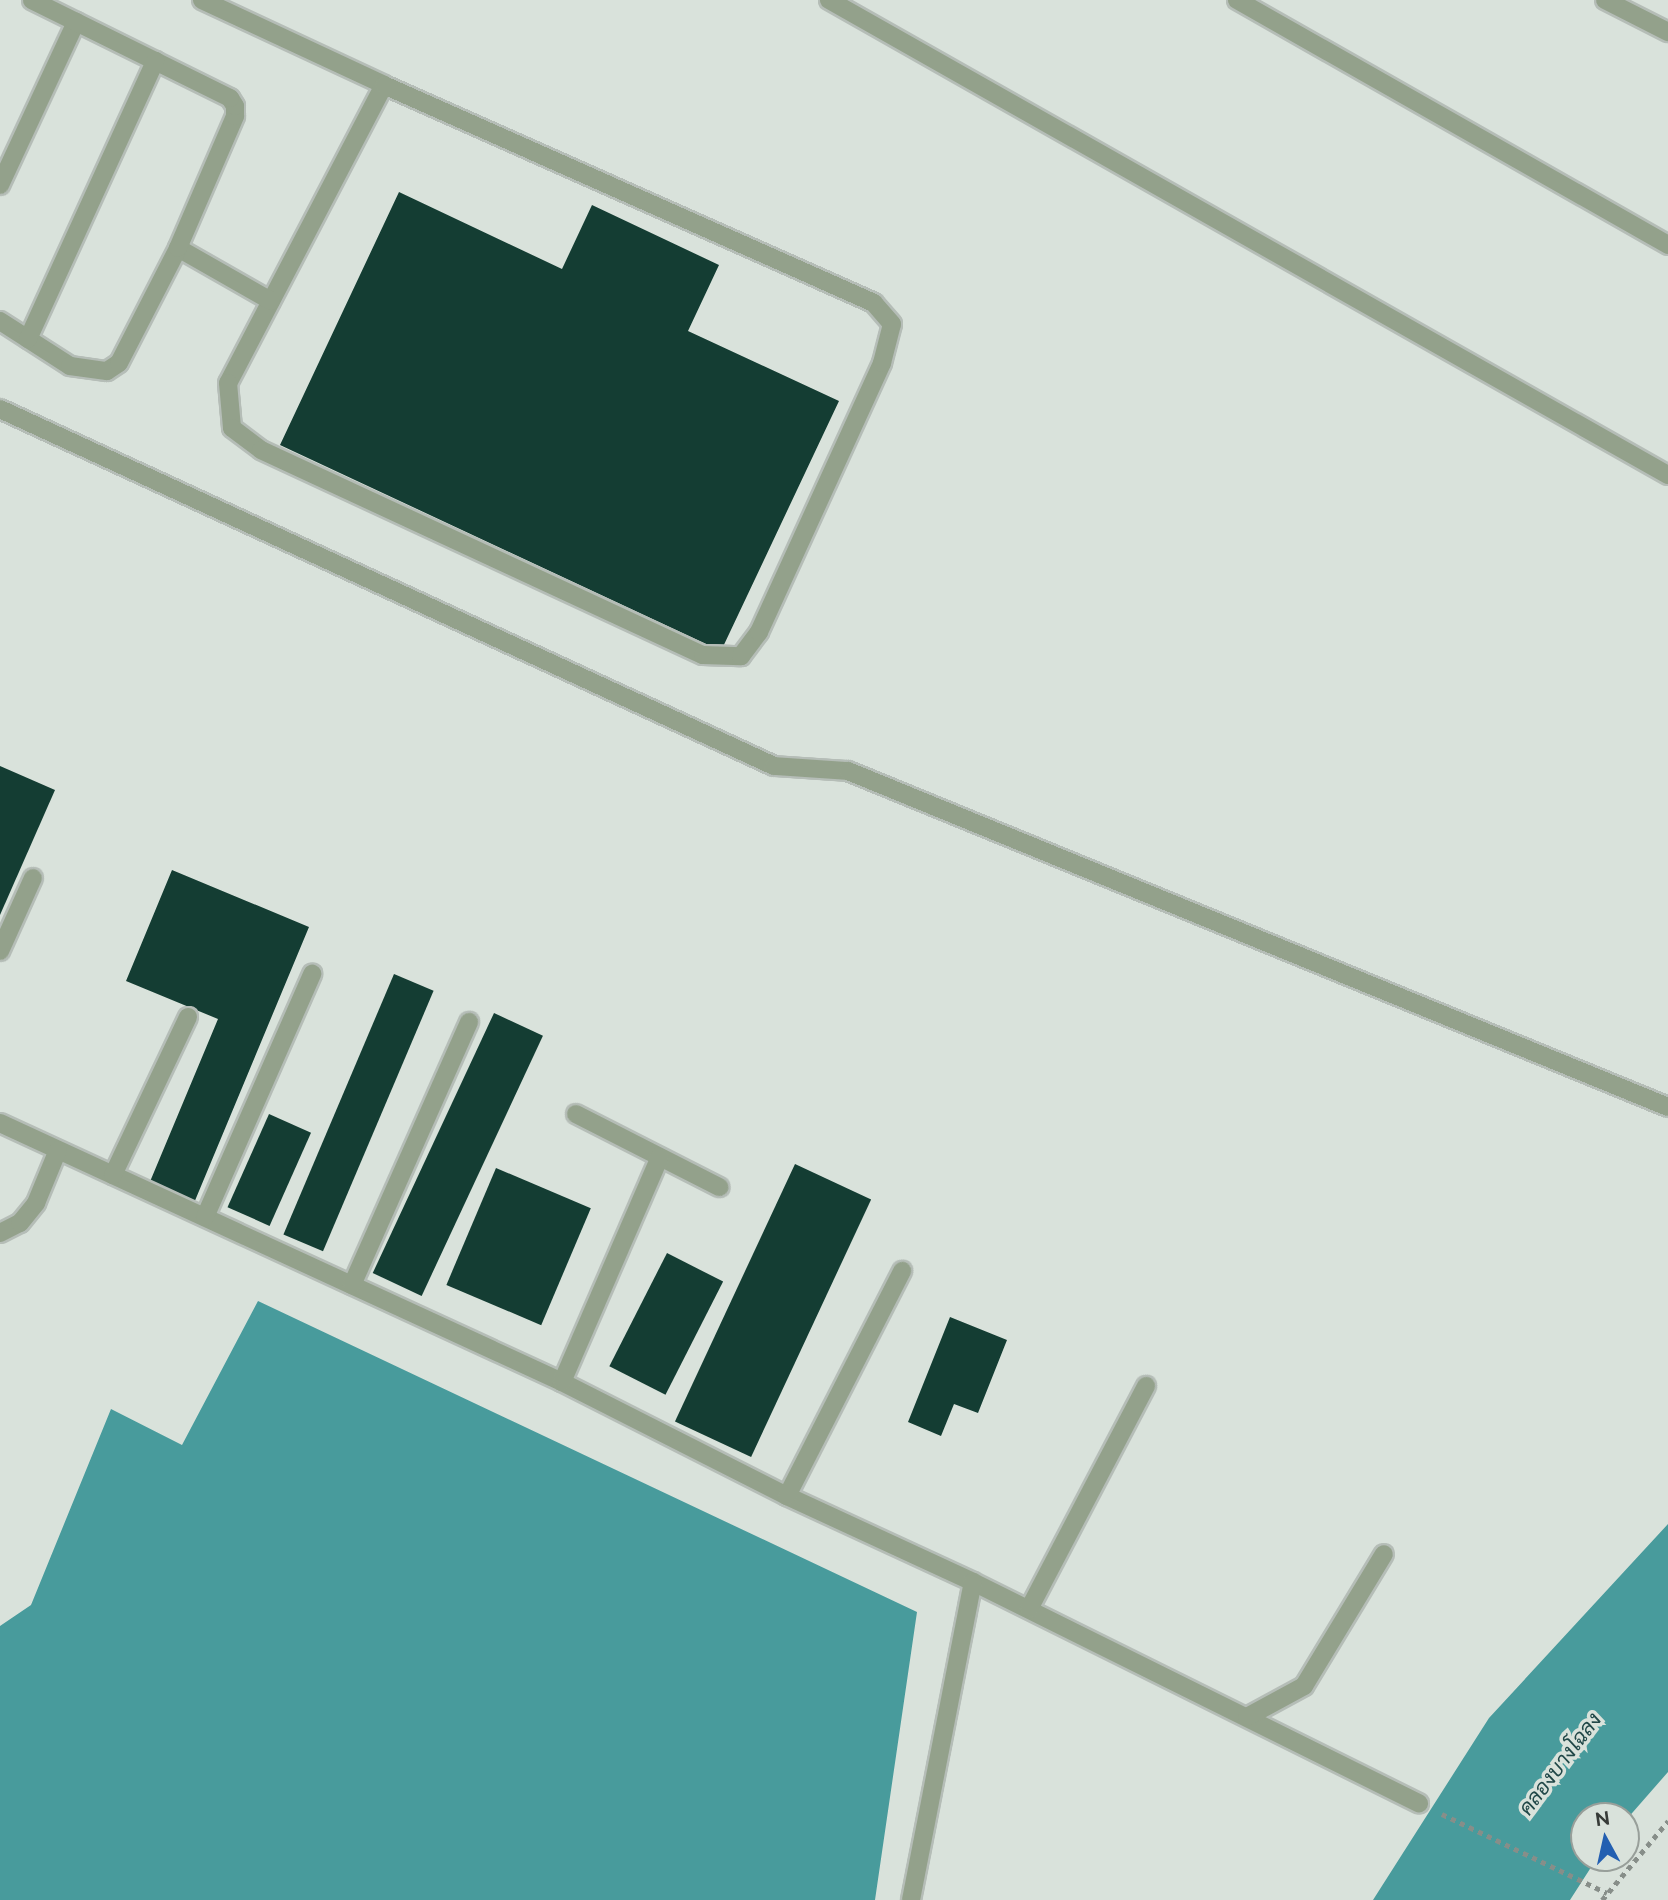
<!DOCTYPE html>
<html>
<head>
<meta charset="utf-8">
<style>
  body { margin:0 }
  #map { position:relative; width:1668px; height:1900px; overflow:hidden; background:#d9e2db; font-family:Raleway,Sarabun,sans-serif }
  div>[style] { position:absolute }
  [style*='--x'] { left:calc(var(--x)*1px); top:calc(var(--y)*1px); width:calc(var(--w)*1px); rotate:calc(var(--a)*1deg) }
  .water>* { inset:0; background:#489b9c }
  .building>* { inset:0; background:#143d33; transform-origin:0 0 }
  .path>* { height:4.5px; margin-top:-2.25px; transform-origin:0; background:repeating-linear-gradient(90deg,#878e89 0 5px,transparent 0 10px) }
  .roads { filter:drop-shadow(2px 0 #b5bdb7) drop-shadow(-2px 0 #b5bdb7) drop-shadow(0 2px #b5bdb7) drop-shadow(0 -2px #b5bdb7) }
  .lane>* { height:18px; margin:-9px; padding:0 9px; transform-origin:9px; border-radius:9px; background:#93a18b }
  span { translate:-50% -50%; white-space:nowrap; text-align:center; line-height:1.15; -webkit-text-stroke:7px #d9e2db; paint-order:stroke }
  .water-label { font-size:21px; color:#214848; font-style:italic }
  .north { position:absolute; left:1570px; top:1802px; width:70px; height:70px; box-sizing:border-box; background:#d9e2db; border:2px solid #989f9a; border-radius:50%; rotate:352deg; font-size:19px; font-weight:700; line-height:28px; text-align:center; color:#373b38 }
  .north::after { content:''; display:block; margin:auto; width:24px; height:32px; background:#235fb1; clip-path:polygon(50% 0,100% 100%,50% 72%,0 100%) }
</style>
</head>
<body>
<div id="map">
  <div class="water">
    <i style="clip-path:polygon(258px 1301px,917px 1612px,875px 1900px,0 1900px,0 1626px,31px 1605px,111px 1409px,182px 1445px)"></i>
    <i style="clip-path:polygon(1668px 1524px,1668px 1772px,1626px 1820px,1626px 1816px,1584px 1816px,1584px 1858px,1597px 1858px,1570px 1900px,1373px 1900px,1489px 1718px)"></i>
  </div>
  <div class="building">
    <i style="clip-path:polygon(399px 192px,562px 269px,592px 205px,719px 265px,688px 331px,839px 401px,721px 651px,280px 445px)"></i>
    <i style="clip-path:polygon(0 766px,55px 790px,0 915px)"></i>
    <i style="clip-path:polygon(172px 870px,309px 927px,194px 1203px,149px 1184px,218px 1019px,126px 981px)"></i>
    <i style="left:394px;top:974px;width:43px;height:283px;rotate:23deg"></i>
    <i style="left:494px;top:1013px;width:54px;height:287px;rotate:25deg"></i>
    <i style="left:269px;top:1114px;width:46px;height:102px;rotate:24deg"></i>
    <i style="left:795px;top:1164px;width:84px;height:284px;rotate:25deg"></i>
    <i style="left:496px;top:1168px;width:103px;height:127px;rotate:23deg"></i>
    <i style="left:667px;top:1253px;width:63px;height:127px;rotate:27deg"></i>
    <i style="clip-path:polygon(950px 1317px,1007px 1340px,978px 1413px,954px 1404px,941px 1436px,908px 1422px)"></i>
  </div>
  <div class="path">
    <i style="--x:1442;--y:1814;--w:183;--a:25.6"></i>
    <i style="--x:1602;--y:1900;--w:103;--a:-50.1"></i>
  </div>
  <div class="roads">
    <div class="lane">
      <i style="--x:202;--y:0;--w:201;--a:25"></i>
      <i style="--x:384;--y:85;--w:336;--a:117.6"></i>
      <i style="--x:228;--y:383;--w:45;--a:84.9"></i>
      <i style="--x:232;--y:428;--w:36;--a:37"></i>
      <i style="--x:261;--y:450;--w:487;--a:24.9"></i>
      <i style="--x:703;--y:655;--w:38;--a:2"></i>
      <i style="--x:741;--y:656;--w:30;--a:-53"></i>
      <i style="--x:759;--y:632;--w:296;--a:-65.4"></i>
      <i style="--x:882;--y:363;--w:40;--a:-75.6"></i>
      <i style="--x:892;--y:324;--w:28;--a:-131"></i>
      <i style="--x:874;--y:303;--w:536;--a:-156.02"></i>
      <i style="--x:829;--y:0;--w:964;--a:29.52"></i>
      <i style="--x:1237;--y:0;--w:496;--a:29.6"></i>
      <i style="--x:1605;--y:0;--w:71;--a:26.9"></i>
      <i style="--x:0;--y:185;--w:180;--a:-65"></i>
      <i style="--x:178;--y:248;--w:107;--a:29.7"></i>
      <i style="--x:0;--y:321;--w:83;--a:32.7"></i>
      <i style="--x:70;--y:366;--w:37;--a:8"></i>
      <i style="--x:107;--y:371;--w:14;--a:-34"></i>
      <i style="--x:119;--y:363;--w:129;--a:-62.8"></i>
      <i style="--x:178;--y:248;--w:144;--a:-66.6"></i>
      <i style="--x:235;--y:116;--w:10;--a:-90"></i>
      <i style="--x:235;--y:106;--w:9;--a:-122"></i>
      <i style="--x:230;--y:98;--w:221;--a:-153.7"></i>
      <i style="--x:28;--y:339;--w:306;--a:-65.4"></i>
      <i style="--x:0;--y:409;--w:852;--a:24.76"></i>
      <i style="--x:774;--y:766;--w:74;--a:3.9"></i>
      <i style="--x:848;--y:771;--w:886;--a:22.28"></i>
      <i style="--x:0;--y:951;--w:80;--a:-65.7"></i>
      <i style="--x:576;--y:1114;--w:161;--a:27"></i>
      <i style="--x:0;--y:1123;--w:619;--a:24.74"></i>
      <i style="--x:562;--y:1382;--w:252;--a:26.9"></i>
      <i style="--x:787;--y:1496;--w:205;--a:24.8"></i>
      <i style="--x:973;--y:1582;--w:498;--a:26.4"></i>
      <i style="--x:113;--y:1175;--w:175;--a:-64.6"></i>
      <i style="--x:205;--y:1217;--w:266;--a:-66.2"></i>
      <i style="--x:0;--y:1233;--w:22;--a:-27"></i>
      <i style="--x:20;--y:1223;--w:26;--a:-51"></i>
      <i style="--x:36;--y:1203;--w:57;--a:-67.5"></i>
      <i style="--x:352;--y:1285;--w:288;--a:-66"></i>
      <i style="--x:562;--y:1382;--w:245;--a:-66.5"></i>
      <i style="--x:787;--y:1496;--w:253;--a:-62.9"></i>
      <i style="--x:1029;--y:1609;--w:252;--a:-62.3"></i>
      <i style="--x:1247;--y:1717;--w:65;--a:-28.5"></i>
      <i style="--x:1304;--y:1686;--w:154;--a:-58.8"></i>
      <i style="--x:911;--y:1900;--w:324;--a:-79"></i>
    </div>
  </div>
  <div class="water-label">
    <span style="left:1560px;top:1764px;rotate:-53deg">คลองบางโฉลง</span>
  </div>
  <div class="north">N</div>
</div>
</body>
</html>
